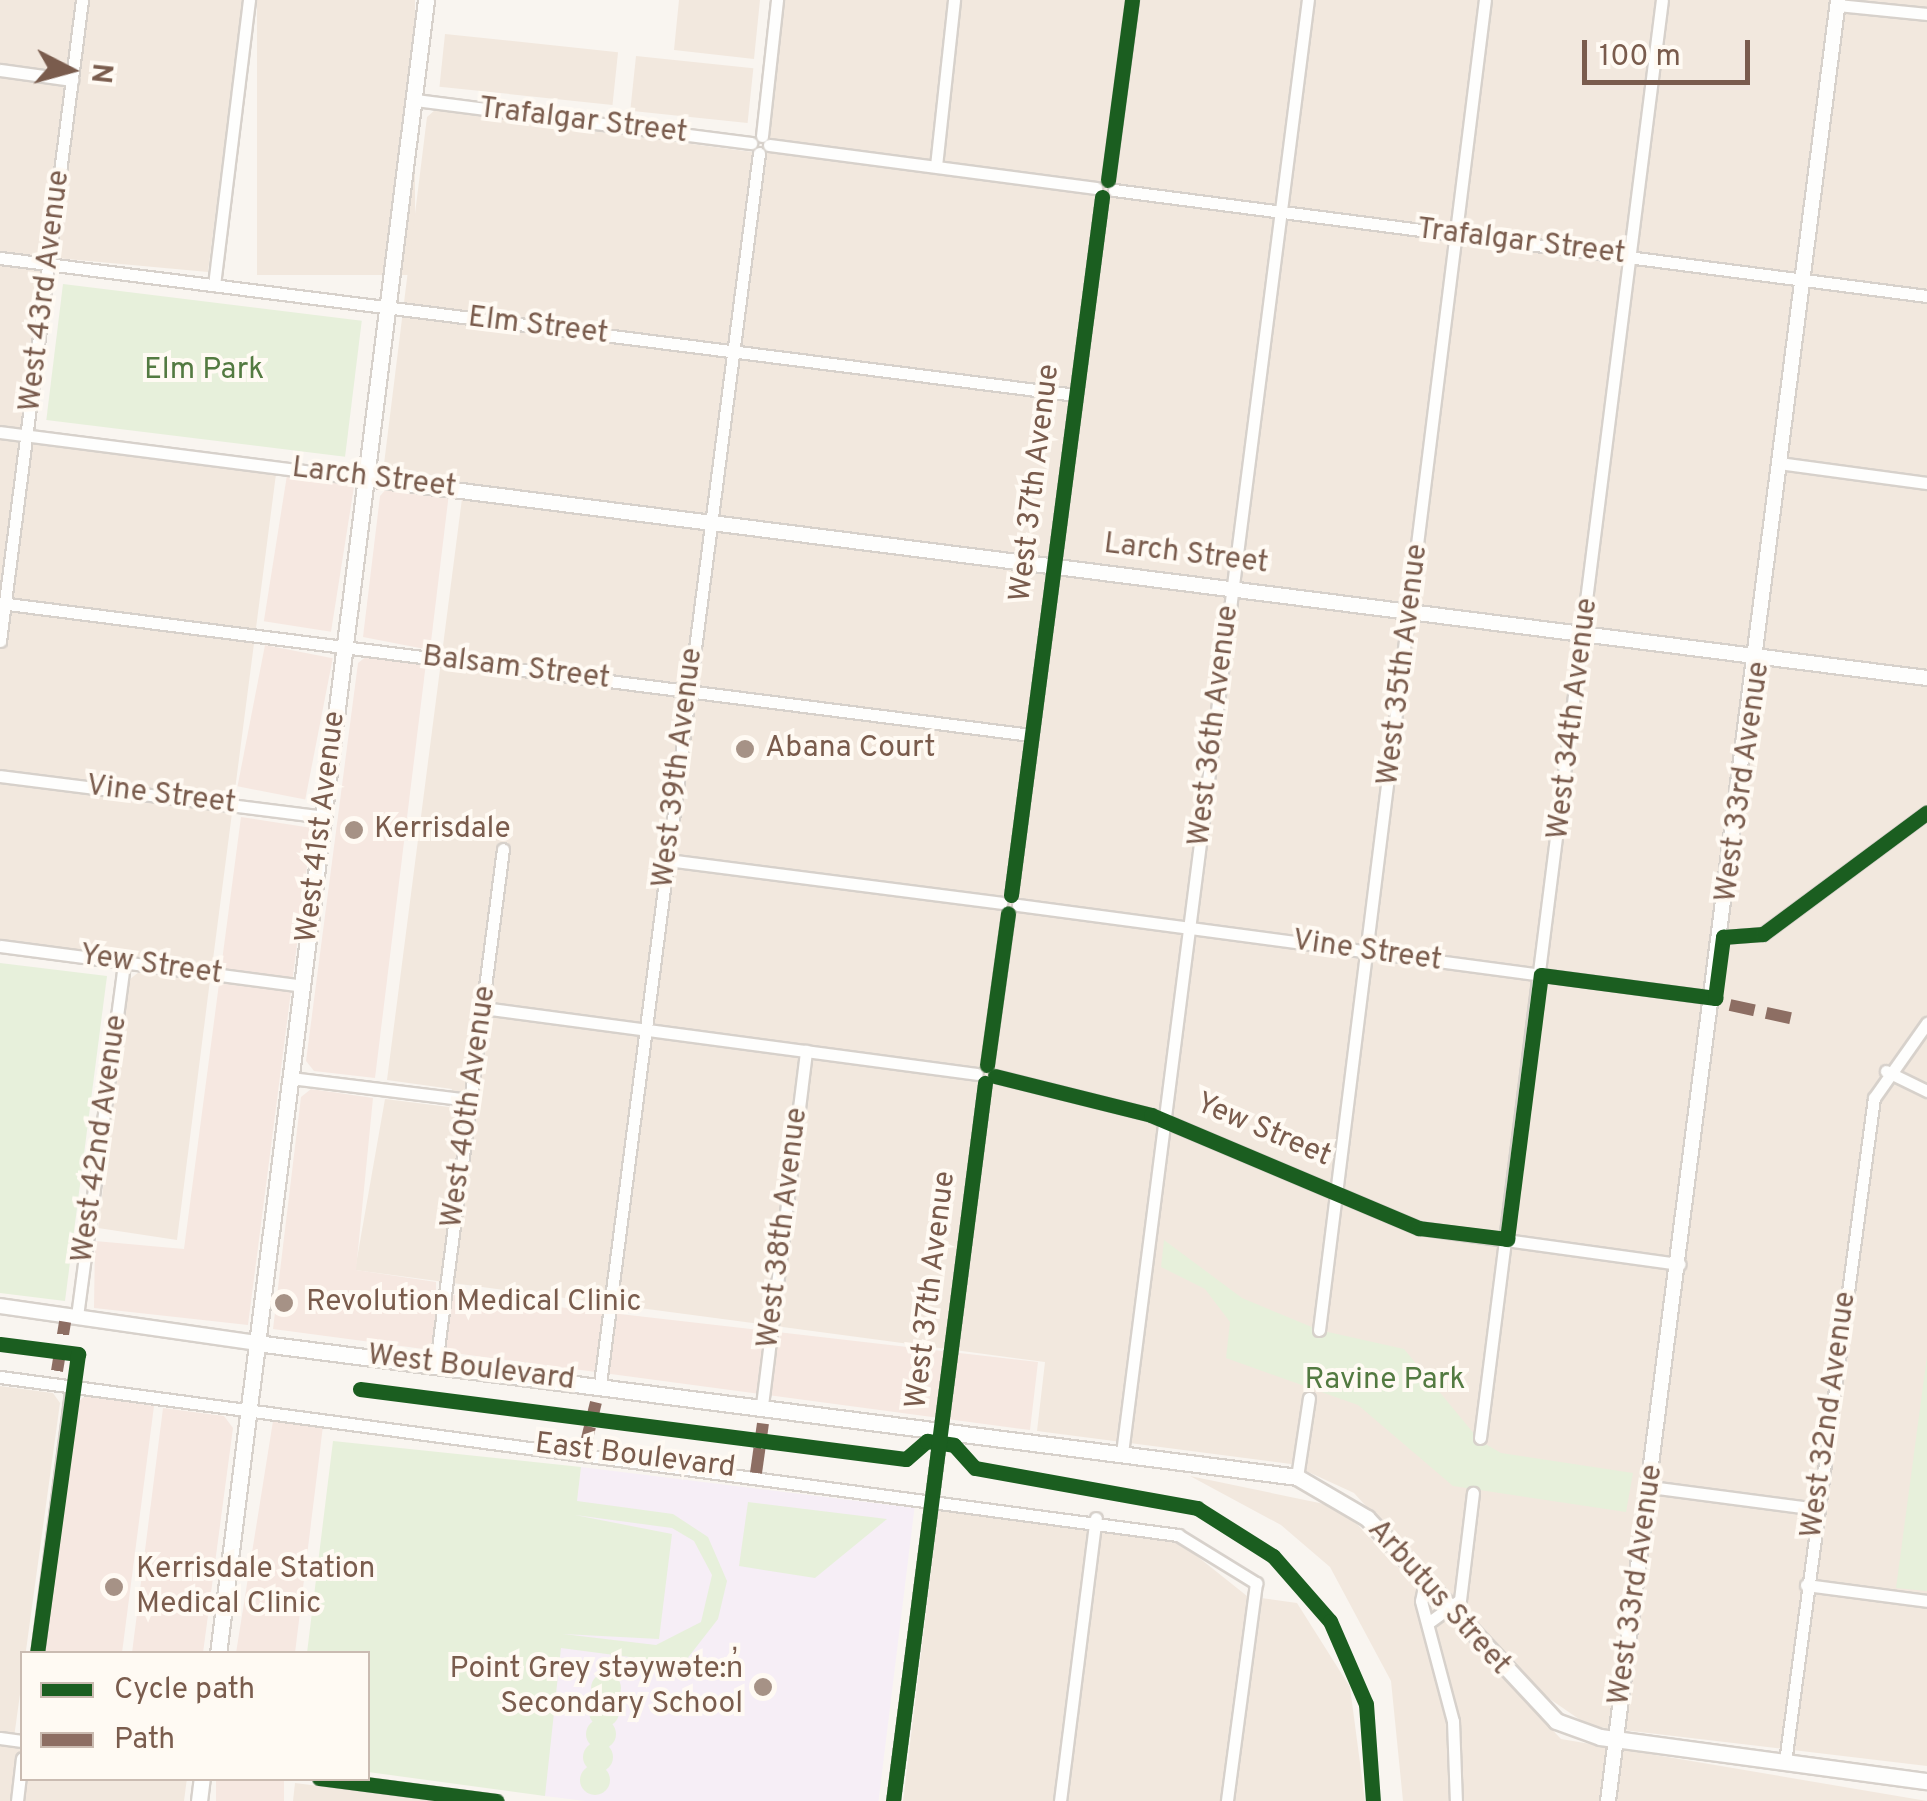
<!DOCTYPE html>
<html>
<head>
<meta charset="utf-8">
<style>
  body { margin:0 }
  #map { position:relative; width:1927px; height:1801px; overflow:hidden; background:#f9f5f0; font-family:Overpass,sans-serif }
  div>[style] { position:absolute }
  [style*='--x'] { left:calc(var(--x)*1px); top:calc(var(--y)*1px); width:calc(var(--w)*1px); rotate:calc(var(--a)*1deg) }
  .residential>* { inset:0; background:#f2e8de; transform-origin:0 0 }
  .commercial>* { inset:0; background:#f6e8e1; transform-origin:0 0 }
  .education>* { inset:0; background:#f6eef6; transform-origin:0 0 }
  .green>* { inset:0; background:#e7f0db; transform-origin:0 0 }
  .round { border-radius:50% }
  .roads { filter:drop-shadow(2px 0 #d7d1cb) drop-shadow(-2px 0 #d7d1cb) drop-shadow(0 2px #d7d1cb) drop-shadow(0 -2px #d7d1cb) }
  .minor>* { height:11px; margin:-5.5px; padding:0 5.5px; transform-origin:5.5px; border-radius:5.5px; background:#fefefd }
  .tertiary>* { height:14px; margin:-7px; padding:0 7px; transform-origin:7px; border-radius:7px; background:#fefefd }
  .secondary>* { height:15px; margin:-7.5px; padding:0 7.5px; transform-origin:7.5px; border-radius:7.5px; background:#fefefd }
  .quiet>* { height:12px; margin-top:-6px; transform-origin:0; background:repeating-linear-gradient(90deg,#8d6e63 0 25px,transparent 0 37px) }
  .cycleway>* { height:15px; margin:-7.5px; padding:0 7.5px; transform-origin:7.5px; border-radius:7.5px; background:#1b5e20 }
  .dots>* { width:28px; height:28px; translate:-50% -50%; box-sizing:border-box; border:5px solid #fffaf3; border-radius:50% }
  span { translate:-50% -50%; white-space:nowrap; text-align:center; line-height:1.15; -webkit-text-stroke:8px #fffaf3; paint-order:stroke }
  .street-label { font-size:30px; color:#7a5c4d }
  .park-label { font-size:30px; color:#537a41 }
  .poi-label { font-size:30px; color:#7a5c4d }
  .left { translate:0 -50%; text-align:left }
  .right { translate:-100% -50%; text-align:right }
  .legend { position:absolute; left:20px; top:1651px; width:350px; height:130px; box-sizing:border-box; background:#fffaf3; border:2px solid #cabbb1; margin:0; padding:12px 18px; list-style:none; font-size:30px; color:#7a5c4d }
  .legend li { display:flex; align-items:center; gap:20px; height:50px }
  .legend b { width:50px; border:2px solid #cabbb1 }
  .north { position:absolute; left:20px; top:20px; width:100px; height:100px; -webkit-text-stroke:8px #fffaf3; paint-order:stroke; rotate:96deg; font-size:28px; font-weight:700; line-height:40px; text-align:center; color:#7a5c4d }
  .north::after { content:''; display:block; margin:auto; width:35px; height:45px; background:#7a5c4d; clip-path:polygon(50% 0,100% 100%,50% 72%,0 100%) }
  .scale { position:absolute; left:1582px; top:40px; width:168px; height:45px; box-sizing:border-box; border:5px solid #7a5c4d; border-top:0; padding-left:12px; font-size:30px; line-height:35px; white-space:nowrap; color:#7a5c4d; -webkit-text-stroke:8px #fffaf3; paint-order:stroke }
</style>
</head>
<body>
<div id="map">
  <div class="residential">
    <i style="clip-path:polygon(0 0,243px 0,208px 272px,45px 257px,23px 441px,276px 474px,212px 967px,0 941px)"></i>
    <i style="left:257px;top:0;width:158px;height:275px"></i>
    <i style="clip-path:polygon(679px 0,760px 0,754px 59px,674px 50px)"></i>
    <i style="clip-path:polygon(784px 0,1927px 0,1927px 1766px,1589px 1726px,1528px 1684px,1354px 1493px,1291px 1464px,1037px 1431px,1045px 1362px,355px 1270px,385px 1099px,449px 1107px,452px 1089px,387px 1080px,464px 483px,384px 464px,427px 117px,435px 110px,767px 154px)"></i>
    <i style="left:445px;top:34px;width:174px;height:53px;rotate:6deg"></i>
    <i style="left:636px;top:56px;width:118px;height:55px;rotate:6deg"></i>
    <i style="clip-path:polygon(140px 971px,210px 980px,177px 1240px,98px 1228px,129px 980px)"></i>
    <i style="clip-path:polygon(0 1386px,53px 1393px,60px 1403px,13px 1745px,22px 1746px,22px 1778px,187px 1778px,184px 1801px,0 1801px)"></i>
    <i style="clip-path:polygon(1190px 1476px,1329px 1505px,1358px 1525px,1561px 1739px,1927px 1801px,1403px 1801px,1391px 1681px,1330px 1567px,1281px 1525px)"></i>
    <i style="clip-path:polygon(939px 1506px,1115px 1525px,1183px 1545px,1247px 1596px,1297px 1603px,1350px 1687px,1365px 1801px,903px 1801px)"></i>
    <i style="clip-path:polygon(295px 1783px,440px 1801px,293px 1801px)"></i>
  </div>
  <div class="commercial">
    <i style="left:287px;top:475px;width:68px;height:148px;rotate:9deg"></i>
    <i style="clip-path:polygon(389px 486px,449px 493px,430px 650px,363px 637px,380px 496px)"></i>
    <i style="left:265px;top:645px;width:69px;height:144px;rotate:11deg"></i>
    <i style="clip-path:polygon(367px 656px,426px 663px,375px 1078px,314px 1071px,306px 1061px,358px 663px)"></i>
    <i style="clip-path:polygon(241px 817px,312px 828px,248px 1325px,94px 1308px,95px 1241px,184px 1249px)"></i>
    <i style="clip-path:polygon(311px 1089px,373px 1098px,356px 1270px,436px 1282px,436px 1293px,1038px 1362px,1030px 1430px,273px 1329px,301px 1097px)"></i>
    <i style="clip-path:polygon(85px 1396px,154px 1406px,122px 1653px,44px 1653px,77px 1403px)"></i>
    <i style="clip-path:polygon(163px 1408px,224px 1416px,233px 1428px,203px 1653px,132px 1653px)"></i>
    <i style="clip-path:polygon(273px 1421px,323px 1426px,295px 1653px,236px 1653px)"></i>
    <i style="left:216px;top:1779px;width:68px;height:22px"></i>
  </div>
  <div class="education">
    <i style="left:581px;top:1467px;width:336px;height:331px;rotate:7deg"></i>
  </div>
  <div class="green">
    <i style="left:63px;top:284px;width:301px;height:137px;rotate:7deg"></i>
    <i style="clip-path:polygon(0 963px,107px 976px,65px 1301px,0 1293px)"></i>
    <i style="clip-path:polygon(1164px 1240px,1242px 1298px,1319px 1330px,1404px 1349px,1480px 1441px,1501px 1453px,1633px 1473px,1626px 1512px,1453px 1486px,1358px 1405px,1226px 1358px,1230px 1322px,1205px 1289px,1161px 1267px)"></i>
    <i style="clip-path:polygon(1927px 1356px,1927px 1591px,1896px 1588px)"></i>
    <i style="clip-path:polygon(evenodd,333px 1441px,581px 1467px,577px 1501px,673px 1514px,708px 1537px,727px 1581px,718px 1619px,683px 1664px,561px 1648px,545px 1796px,368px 1772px,368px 1654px,307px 1653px,333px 1441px,575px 1515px,672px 1528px,694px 1541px,712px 1575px,701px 1622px,656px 1645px,563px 1634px,659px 1639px,672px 1534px,575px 1515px)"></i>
    <i style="clip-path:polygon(748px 1502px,887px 1519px,815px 1578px,739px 1566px)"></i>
    <i class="round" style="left:591px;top:1673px;width:30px;height:30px"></i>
    <i class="round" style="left:589px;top:1697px;width:30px;height:30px"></i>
    <i class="round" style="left:586px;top:1719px;width:30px;height:30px"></i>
    <i class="round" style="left:583px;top:1742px;width:30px;height:30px"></i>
    <i class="round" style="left:580px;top:1765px;width:30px;height:30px"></i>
  </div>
  <div class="roads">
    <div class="minor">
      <i style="--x:1838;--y:5;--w:89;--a:5.8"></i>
      <i style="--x:0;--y:70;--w:73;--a:7.9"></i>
      <i style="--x:415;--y:100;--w:339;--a:7.3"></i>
      <i style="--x:762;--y:136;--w:137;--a:-83.7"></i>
      <i style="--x:769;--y:145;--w:330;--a:7.5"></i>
      <i style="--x:936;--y:166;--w:167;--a:-83.8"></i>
      <i style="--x:1108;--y:180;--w:182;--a:-82.4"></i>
      <i style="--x:1114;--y:190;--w:820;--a:7.43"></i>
      <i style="--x:0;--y:258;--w:1084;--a:7.26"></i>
      <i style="--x:214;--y:285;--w:287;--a:-83"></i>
      <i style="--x:0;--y:432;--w:370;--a:7.3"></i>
      <i style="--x:1786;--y:464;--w:142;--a:7.7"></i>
      <i style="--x:0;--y:603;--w:1039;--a:7.3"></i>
      <i style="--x:0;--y:641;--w:646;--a:-82.71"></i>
      <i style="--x:0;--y:776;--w:326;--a:7.2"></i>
      <i style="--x:667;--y:860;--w:337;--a:7.3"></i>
      <i style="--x:1011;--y:895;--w:704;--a:-82.57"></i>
      <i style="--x:1018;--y:905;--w:703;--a:7.6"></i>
      <i style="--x:1723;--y:937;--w:40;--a:-4.3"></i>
      <i style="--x:1763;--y:934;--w:204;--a:-36.6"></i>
      <i style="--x:0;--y:946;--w:305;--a:7.5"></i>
      <i style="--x:483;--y:1008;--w:498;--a:7.6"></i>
      <i style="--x:987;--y:1065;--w:153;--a:-82.1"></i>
      <i style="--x:1886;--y:1071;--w:46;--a:26"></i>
      <i style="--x:995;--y:1076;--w:161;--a:14"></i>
      <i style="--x:1151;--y:1115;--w:291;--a:22.9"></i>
      <i style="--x:1419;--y:1228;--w:263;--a:7.9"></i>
      <i style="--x:290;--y:1078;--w:181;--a:7"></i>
      <i style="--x:77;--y:1316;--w:357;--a:-82.4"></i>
      <i style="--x:1319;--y:1330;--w:1340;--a:-82.89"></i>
      <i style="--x:436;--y:1364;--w:519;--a:-82.59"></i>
      <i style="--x:0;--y:1377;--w:1189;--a:7.64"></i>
      <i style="--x:1178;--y:1535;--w:92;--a:31.6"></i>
      <i style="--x:1256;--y:1583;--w:220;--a:97.6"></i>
      <i style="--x:600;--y:1384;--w:1241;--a:-82.64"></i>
      <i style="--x:762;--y:1405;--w:357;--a:-82.9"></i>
      <i style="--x:1480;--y:1438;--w:1449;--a:-82.79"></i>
      <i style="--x:1122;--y:1453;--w:1465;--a:-82.71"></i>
      <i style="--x:1297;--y:1477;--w:80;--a:-81.4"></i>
      <i style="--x:1650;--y:1487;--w:167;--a:7.5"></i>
      <i style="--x:1425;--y:1582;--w:19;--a:102"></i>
      <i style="--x:1421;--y:1601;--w:124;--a:75.1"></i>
      <i style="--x:1453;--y:1721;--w:80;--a:87.9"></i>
      <i style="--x:1806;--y:1585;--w:122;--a:7.5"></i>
      <i style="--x:1428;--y:1623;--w:39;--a:-36"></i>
      <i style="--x:1460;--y:1600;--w:108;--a:-83.1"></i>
      <i style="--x:37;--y:1654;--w:270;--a:-82.6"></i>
      <i style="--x:0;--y:1738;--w:22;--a:8"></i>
      <i style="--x:1785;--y:1762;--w:670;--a:-82.37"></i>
      <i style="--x:1874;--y:1098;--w:92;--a:-54.8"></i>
      <i style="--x:319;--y:1778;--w:179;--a:7.4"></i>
      <i style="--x:17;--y:1801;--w:43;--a:-83.4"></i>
      <i style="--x:893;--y:1801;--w:724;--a:-82.7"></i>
      <i style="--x:1060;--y:1801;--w:285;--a:-82.8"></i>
    </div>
    <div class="tertiary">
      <i style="--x:367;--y:479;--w:1573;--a:7.27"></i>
      <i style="--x:0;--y:1306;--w:259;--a:8.2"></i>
      <i style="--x:1608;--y:1801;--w:1816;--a:-82.72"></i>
    </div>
    <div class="secondary">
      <i style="--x:256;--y:1343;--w:1050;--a:7.33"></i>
      <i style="--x:1297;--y:1477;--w:81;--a:30.4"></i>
      <i style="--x:1367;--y:1518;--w:277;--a:47"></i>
      <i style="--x:1556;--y:1721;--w:47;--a:20"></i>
      <i style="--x:1600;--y:1737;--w:330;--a:7.7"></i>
      <i style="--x:218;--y:1654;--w:1667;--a:-82.83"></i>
      <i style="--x:199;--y:1801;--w:23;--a:-83"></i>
    </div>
  </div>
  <div class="quiet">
    <i style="--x:1730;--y:1005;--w:71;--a:12.3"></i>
    <i style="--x:57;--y:1371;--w:50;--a:-80.7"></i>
    <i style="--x:584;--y:1451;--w:50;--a:-76.2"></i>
    <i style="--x:756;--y:1473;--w:50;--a:-82"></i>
  </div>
  <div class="cycleway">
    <i style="--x:1108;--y:180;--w:182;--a:-82.4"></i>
    <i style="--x:1011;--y:895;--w:704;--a:-82.57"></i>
    <i style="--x:987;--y:1065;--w:153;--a:-82.1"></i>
    <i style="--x:995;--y:1076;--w:161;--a:14"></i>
    <i style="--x:1151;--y:1115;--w:291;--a:22.9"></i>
    <i style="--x:1419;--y:1228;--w:89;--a:7.1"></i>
    <i style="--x:1507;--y:1239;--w:266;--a:-82.7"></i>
    <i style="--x:1541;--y:975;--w:176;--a:7.5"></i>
    <i style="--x:1715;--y:998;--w:62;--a:-82.5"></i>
    <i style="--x:1723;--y:937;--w:40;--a:-4.3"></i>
    <i style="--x:1763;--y:934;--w:204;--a:-36.6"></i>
    <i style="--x:0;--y:1344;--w:79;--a:7.3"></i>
    <i style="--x:78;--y:1354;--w:303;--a:97.8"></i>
    <i style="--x:360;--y:1389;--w:550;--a:7.31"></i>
    <i style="--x:906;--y:1459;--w:28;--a:-41"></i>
    <i style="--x:927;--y:1441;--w:27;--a:8"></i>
    <i style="--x:954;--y:1445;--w:31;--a:48"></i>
    <i style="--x:975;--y:1468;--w:226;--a:10.2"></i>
    <i style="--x:1197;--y:1508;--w:90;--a:32.3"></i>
    <i style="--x:1273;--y:1556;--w:86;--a:48.8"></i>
    <i style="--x:1330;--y:1621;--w:90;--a:66.6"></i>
    <i style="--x:1366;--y:1704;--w:97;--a:85.9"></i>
    <i style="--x:319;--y:1778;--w:179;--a:7.4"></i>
    <i style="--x:893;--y:1801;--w:724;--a:-82.7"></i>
  </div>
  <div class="dots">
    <i style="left:745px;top:749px;background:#a69286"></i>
    <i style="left:354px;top:830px;background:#a69286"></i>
    <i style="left:284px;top:1303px;background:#a69286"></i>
    <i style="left:114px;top:1587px;background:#a69286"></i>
    <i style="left:763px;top:1687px;background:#a69286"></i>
  </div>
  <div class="street-label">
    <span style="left:583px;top:122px;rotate:7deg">Trafalgar Street</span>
    <span style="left:1521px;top:243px;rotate:7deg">Trafalgar Street</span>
    <span style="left:46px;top:291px;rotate:-83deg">West 43rd Avenue</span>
    <span style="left:538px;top:327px;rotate:7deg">Elm Street</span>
    <span style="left:374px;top:479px;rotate:7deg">Larch Street</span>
    <span style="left:1036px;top:483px;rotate:-83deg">West 37th Avenue</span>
    <span style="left:1186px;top:555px;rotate:7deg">Larch Street</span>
    <span style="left:1404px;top:665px;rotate:-83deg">West 35th Avenue</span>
    <span style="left:516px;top:669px;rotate:7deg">Balsam Street</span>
    <span style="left:1574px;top:719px;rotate:-83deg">West 34th Avenue</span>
    <span style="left:1215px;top:726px;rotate:-83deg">West 36th Avenue</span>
    <span style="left:679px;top:768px;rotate:-83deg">West 39th Avenue</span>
    <span style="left:1744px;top:782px;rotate:-82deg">West 33rd Avenue</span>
    <span style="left:161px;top:796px;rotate:7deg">Vine Street</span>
    <span style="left:322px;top:827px;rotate:-83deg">West 41st Avenue</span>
    <span style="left:1367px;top:952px;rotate:8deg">Vine Street</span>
    <span style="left:151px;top:966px;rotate:8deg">Yew Street</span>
    <span style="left:470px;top:1107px;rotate:-82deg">West 40th Avenue</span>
    <span style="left:1263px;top:1131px;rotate:23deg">Yew Street</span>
    <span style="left:101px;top:1139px;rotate:-82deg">West 42nd Avenue</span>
    <span style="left:784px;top:1228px;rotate:-83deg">West 38th Avenue</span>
    <span style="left:932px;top:1290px;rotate:-83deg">West 37th Avenue</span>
    <span style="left:471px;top:1369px;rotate:7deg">West Boulevard</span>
    <span style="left:1830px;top:1415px;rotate:-82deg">West 32nd Avenue</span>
    <span style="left:635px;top:1457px;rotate:7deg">East Boulevard</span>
    <span style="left:1637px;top:1585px;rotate:-82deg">West 33rd Avenue</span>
    <span style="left:1438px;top:1598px;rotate:48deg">Arbutus Street</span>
  </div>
  <div class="park-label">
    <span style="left:204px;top:371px">Elm Park</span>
    <span style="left:1385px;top:1381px">Ravine Park</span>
  </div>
  <div class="poi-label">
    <span class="left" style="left:765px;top:749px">Abana Court</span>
    <span class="left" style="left:374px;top:830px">Kerrisdale</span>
    <span class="left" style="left:306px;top:1303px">Revolution Medical Clinic</span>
    <span class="left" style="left:136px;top:1587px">Kerrisdale Station<br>Medical Clinic</span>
    <span class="right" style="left:743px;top:1687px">Point Grey stəywəte:n̓<br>Secondary School</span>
  </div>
  <ul class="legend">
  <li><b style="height:12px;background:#1b5e20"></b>Cycle path</li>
  <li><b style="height:12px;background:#8d6e63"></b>Path</li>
  </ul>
  <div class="north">N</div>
  <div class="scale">100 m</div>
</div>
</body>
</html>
